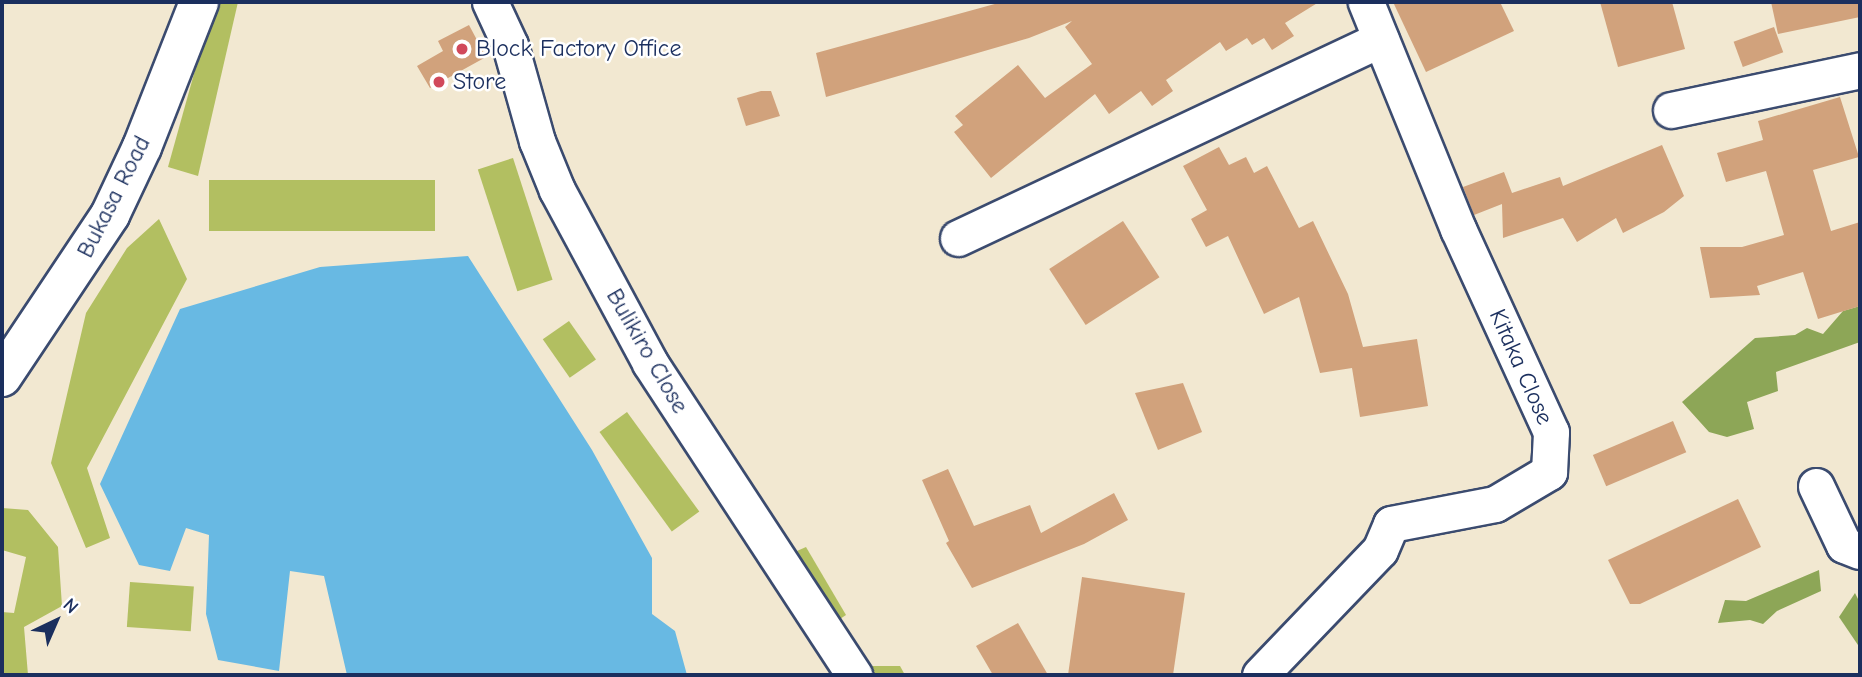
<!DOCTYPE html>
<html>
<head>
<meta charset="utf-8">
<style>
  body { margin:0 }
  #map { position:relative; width:1862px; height:677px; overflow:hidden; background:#f2e8d1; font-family:"Comic Neue",sans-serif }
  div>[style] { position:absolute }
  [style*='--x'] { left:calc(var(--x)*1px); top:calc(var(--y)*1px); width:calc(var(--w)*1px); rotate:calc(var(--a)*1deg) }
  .green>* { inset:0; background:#b2bf61; transform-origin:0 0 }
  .forest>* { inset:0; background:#8da657 }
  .water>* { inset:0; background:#68b9e3 }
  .building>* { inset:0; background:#d1a27c; transform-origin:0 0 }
  .roads { filter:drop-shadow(2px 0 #3b4b6f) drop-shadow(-2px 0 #3b4b6f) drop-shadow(0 2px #3b4b6f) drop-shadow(0 -2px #3b4b6f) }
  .minor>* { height:35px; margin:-17.5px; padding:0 17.5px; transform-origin:17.5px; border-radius:17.5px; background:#fff }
  .tertiary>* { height:38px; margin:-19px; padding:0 19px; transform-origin:19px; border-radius:19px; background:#fff }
  .dots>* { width:19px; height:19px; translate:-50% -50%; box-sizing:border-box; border:4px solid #fff; border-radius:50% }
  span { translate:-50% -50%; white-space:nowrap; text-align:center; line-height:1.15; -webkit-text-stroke:5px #fff; paint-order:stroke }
  .poi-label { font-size:24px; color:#1b2f5e }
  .left { translate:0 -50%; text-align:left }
  .street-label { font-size:24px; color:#1b2f5e }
  .frame { position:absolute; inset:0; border:4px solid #1b2f5e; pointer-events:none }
  .north { position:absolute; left:21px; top:586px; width:70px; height:70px; -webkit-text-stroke:5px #fff; paint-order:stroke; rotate:44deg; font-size:19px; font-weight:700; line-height:28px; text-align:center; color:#1b2f5e }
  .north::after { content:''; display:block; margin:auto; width:24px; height:32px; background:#1b2f5e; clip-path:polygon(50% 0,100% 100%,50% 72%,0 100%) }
</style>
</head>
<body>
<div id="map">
  <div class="green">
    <i style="clip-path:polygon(214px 2px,238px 2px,198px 176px,168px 167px)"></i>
    <i style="left:513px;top:158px;width:128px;height:37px;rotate:72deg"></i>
    <i style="left:435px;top:180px;width:51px;height:226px;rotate:90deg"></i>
    <i style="clip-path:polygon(159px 219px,187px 279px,87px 468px,110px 538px,86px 548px,51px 463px,86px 313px,127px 248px)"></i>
    <i style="left:569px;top:321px;width:47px;height:32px;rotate:55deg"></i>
    <i style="left:627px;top:412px;width:123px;height:34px;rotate:54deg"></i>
    <i style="clip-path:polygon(2px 508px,28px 510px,58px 547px,62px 606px,24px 627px,28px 675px,2px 675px,2px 612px,14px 613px,26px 557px,2px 550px)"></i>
    <i style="clip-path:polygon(806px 547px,846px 615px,834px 623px,781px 558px)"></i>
    <i style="left:130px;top:582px;width:64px;height:45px;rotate:4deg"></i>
    <i style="clip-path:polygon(864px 666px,900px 666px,905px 675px,870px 675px)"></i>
  </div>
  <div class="forest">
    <i style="clip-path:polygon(1860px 306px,1860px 342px,1776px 372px,1778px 391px,1747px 402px,1754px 429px,1727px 437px,1709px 432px,1682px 402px,1755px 338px,1795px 335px,1807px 328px,1823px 334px,1843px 311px)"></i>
    <i style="clip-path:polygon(1819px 570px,1821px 591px,1777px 611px,1763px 624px,1750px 620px,1718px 623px,1725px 600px,1746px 601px)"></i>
    <i style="clip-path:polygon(1855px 593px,1860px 603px,1860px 648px,1839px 617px)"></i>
  </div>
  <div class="water">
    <i style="clip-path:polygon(468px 256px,592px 450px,652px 558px,652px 614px,675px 631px,687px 675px,347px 675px,324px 576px,290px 571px,279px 671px,218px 660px,206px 614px,209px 535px,186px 528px,170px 571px,139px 565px,100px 484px,180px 309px,320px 267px)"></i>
  </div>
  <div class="building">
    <i style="clip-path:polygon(1002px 2px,1319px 2px,1285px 23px,1294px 36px,1272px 50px,1264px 38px,1252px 45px,1247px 38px,1226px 51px,1220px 42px,1166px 80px,1173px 91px,1152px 106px,1141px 91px,1109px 114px,1095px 94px,991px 178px,954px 132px,963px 125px,955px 116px,1018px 65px,1045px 98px,1092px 64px,1065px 27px,1072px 21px,1029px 38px,826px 97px,816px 53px)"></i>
    <i style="clip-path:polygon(1393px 2px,1500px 2px,1514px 31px,1426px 72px)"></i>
    <i style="clip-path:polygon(1600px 2px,1672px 2px,1685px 49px,1618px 67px)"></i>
    <i style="clip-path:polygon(1771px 2px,1860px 2px,1860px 17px,1778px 34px)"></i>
    <i style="clip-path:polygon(469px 25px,486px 57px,430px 88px,417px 66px,443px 51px,438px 41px)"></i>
    <i style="left:1774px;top:27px;width:27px;height:43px;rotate:70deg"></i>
    <i style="clip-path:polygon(761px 91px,771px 91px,780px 116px,746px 126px,737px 98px)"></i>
    <i style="clip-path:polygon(1840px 97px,1859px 157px,1813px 170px,1831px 231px,1860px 222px,1860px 306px,1818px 319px,1803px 272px,1757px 286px,1760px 295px,1710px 298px,1700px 247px,1742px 247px,1784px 235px,1766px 171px,1726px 182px,1717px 153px,1763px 140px,1758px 121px)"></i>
    <i style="clip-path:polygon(1662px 145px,1684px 196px,1664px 212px,1623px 233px,1616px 218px,1577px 242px,1563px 218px,1503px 238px,1502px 204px,1474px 215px,1463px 187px,1504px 172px,1512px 193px,1560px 177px,1563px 186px)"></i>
    <i style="clip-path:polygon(1219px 147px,1229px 165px,1246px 157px,1254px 173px,1267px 166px,1299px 228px,1313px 221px,1348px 294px,1363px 347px,1417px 339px,1428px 406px,1360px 417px,1352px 368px,1320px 373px,1299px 297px,1264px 314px,1228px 236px,1206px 247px,1191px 219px,1207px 210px,1183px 166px)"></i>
    <i style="left:1123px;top:221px;width:67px;height:88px;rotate:57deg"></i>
    <i style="clip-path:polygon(1183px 383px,1202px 432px,1158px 450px,1135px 393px)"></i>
    <i style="left:1673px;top:421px;width:34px;height:87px;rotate:67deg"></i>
    <i style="clip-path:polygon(948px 469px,974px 526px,1030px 505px,1041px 533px,1114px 493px,1128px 520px,1084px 544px,972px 588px,946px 543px,949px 541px,922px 480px)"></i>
    <i style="clip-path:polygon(1738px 499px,1761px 547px,1640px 604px,1630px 604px,1608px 560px)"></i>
    <i style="clip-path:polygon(1082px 577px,1185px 593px,1173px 675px,1068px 675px)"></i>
    <i style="clip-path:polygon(1018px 623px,1048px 675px,993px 675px,976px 646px)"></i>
  </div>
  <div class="roads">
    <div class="minor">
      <i style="--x:490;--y:2;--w:47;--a:65.1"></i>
      <i style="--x:510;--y:45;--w:100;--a:74.3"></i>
      <i style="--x:537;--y:141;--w:53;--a:67.8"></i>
      <i style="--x:557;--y:190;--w:196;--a:61.7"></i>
      <i style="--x:650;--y:363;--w:373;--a:56.8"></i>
      <i style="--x:1671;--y:110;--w:193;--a:-11.9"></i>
      <i style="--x:958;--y:238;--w:467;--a:-25.2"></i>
      <i style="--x:1816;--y:486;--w:65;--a:64.6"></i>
      <i style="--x:1844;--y:545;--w:17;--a:21"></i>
      <i style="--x:1260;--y:675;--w:173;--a:-46.2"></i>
      <i style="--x:1380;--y:550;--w:28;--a:-67"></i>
      <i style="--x:1391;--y:524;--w:106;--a:-10.9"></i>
      <i style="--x:1495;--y:504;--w:63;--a:-30.7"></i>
      <i style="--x:1549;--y:472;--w:40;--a:-87.1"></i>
      <i style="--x:1551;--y:432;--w:223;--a:-114.6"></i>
      <i style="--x:1458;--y:229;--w:245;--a:-112.1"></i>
    </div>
    <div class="tertiary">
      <i style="--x:2;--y:377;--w:195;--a:-56.3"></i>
      <i style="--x:110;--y:215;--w:75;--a:-64.8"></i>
      <i style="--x:142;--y:147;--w:156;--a:-68.5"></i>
    </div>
  </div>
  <div class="dots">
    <i style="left:462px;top:49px;background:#d1495b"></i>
    <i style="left:439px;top:82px;background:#d1495b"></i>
  </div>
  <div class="poi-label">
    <span class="left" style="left:476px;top:49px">Block Factory Office</span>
    <span class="left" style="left:453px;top:82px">Store</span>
  </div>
  <div class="street-label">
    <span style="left:114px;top:197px;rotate:-63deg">Bukasa Road</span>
    <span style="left:647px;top:351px;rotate:60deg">Bulikiro Close</span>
    <span style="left:1521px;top:367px;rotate:66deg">Kitaka Close</span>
  </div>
  <div class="frame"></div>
  <div class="north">N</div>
</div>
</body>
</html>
